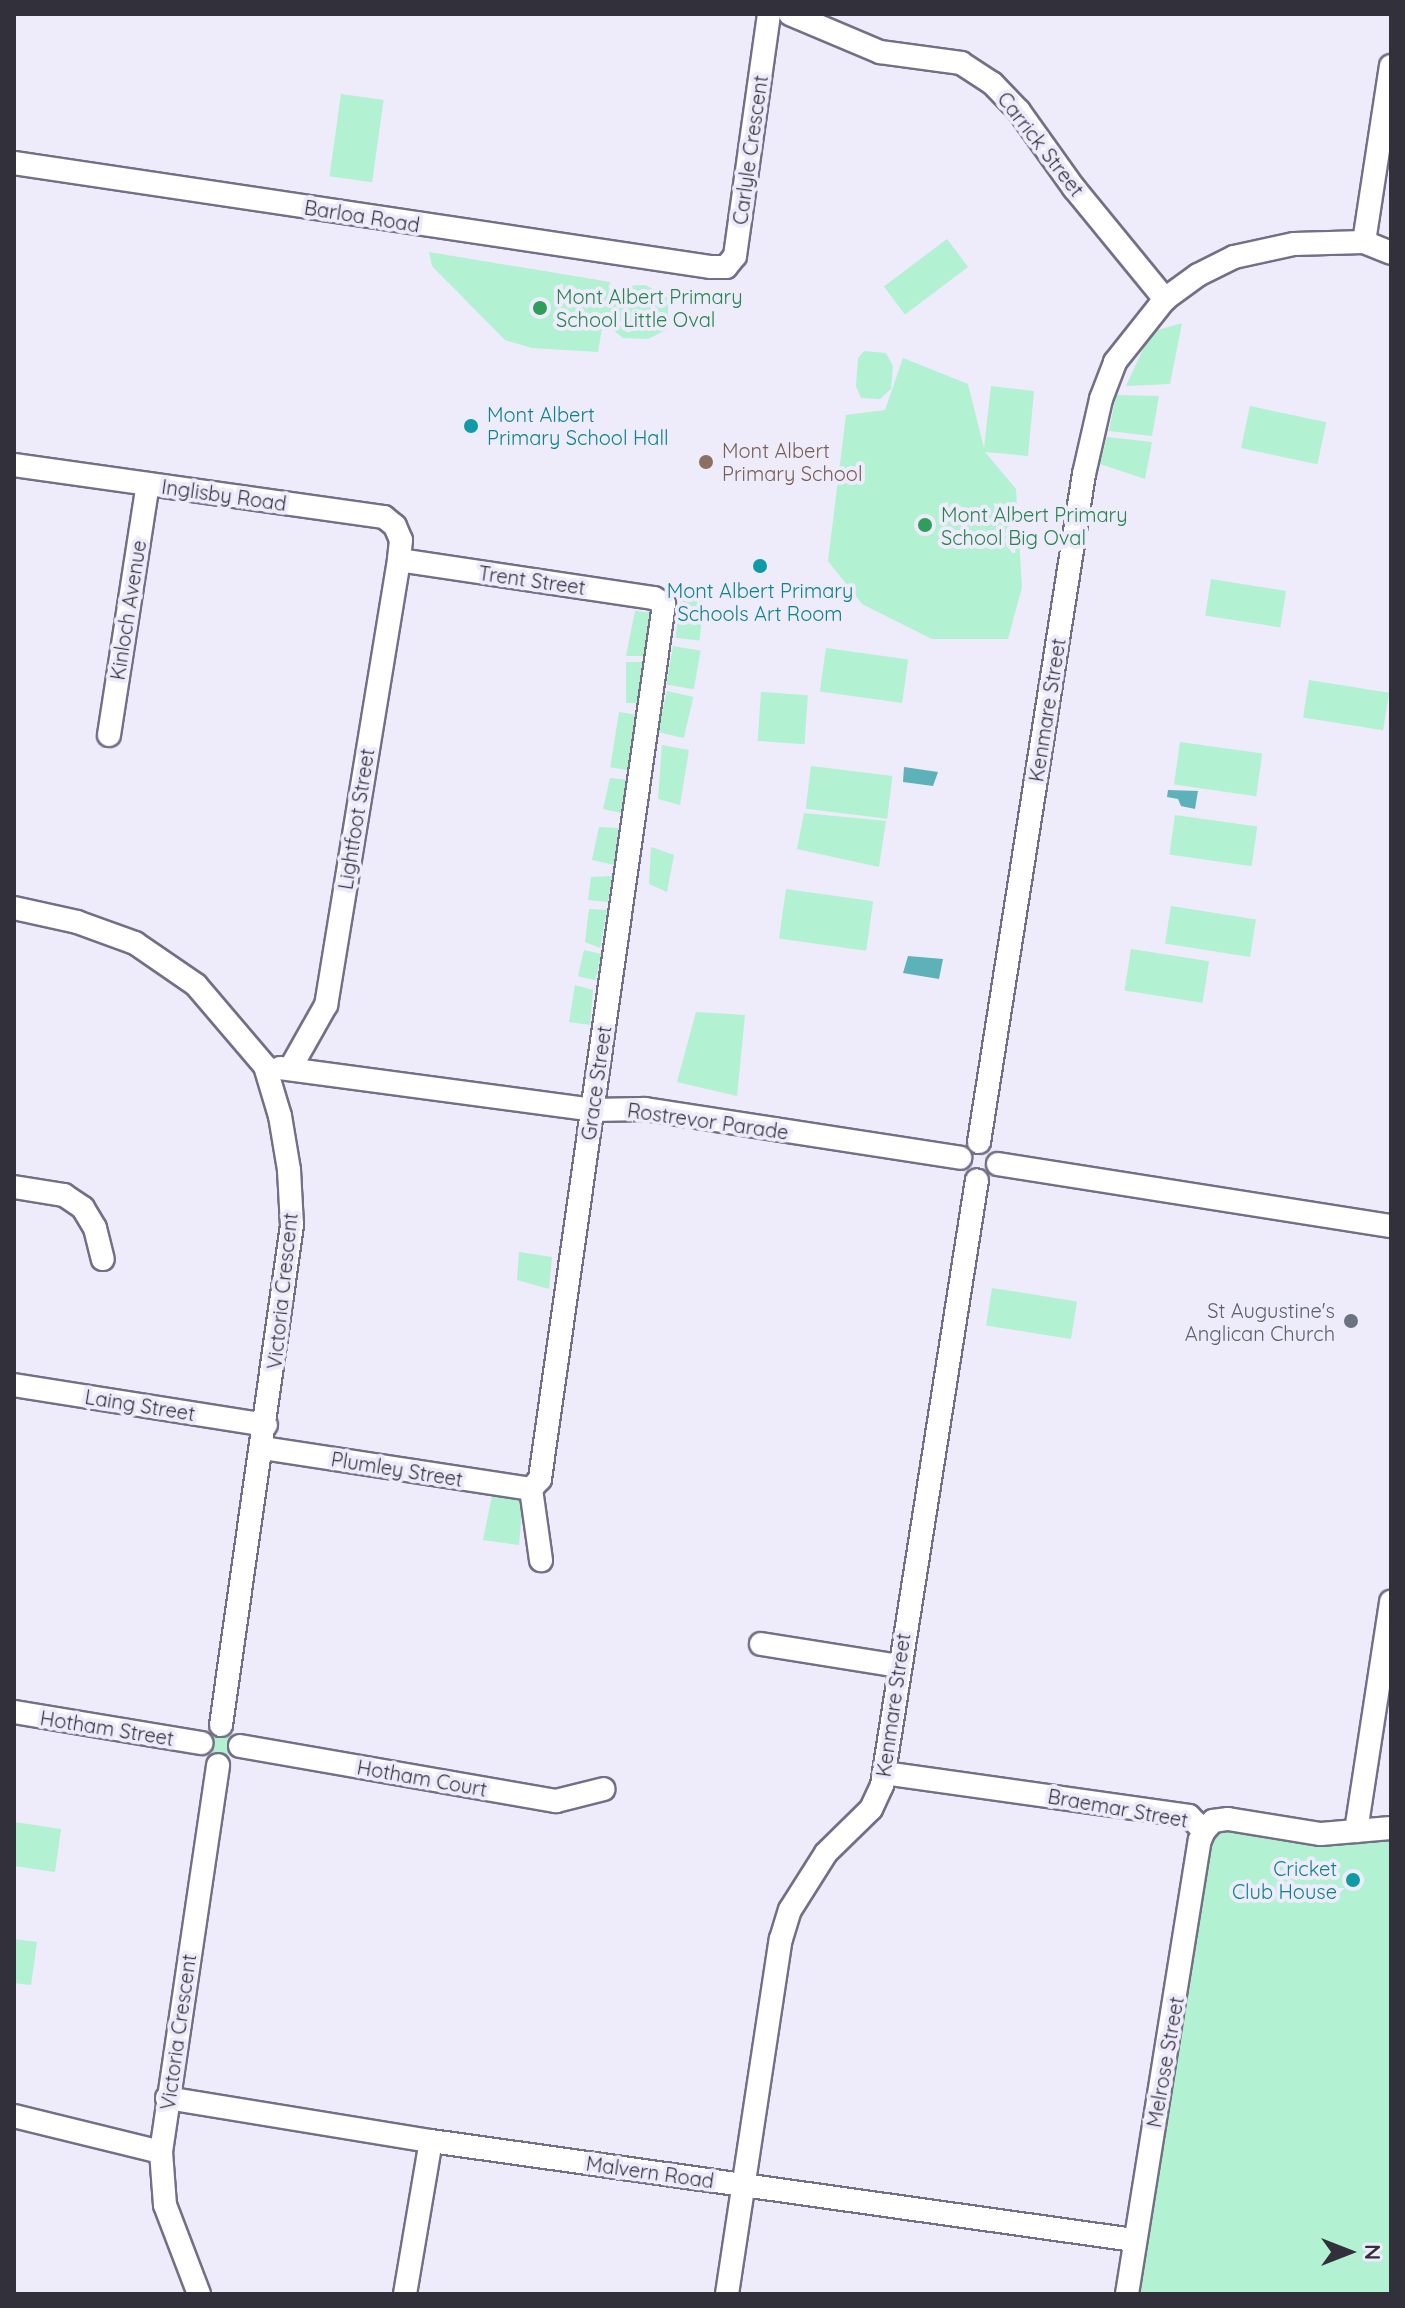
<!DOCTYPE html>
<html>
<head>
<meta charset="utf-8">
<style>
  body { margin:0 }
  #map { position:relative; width:1405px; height:2308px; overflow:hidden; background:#eeebfb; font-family:Quicksand,sans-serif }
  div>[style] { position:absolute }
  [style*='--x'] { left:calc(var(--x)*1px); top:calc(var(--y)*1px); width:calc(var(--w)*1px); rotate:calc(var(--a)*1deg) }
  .green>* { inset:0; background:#b2f1d1; transform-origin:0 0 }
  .round { border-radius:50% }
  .water>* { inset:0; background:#5db1b9 }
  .roads { filter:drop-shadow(2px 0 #736f86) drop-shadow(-2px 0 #736f86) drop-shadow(0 2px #736f86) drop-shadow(0 -2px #736f86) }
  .minor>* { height:22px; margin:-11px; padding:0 11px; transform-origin:11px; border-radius:11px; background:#fff }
  .dots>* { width:22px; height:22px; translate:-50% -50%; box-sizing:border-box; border:4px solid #eeebfb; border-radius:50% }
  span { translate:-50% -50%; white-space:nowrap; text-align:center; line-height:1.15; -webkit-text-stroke:8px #eeebfb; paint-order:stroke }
  .street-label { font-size:20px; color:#32303a }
  .leisure-label { font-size:20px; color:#27864d }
  .left { translate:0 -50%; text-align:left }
  .culture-label { font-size:20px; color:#0d838f }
  .right { translate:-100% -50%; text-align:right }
  .education-label { font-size:20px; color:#785e54 }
  .worship-label { font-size:20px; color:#5b616d }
  .frame { position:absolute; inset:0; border:16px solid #32303a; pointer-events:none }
  .north { position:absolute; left:1309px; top:2212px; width:80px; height:80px; -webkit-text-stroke:6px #eeebfb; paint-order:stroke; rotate:90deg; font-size:22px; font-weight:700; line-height:32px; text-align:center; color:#32303a }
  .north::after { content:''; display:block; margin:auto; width:28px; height:36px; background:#32303a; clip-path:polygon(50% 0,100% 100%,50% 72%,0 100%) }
</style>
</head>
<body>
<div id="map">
  <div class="green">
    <i style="left:341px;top:94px;width:43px;height:83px;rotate:8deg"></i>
    <i style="left:947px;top:239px;width:35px;height:79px;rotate:53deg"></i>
    <i style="clip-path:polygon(429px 252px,610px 282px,609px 294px,623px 286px,645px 285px,668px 297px,668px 329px,648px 339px,623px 338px,603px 322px,598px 352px,532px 348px,505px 340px,432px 266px)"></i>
    <i style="clip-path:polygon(1182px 323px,1170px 384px,1126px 386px,1151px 332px)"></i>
    <i style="clip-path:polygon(864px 351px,886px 353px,893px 366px,891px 389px,880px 399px,861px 398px,856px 386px,858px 358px)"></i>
    <i style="clip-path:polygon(903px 358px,968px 384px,984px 448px,991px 386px,1034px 391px,1028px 456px,985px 452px,1016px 489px,1022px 587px,1008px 639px,932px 639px,862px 604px,828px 561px,846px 415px,885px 410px)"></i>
    <i style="clip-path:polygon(1116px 395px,1159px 396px,1152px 436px,1109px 431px)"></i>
    <i style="left:1250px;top:406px;width:78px;height:43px;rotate:12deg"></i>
    <i style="clip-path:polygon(1107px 437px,1152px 442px,1145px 479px,1100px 464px)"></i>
    <i style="left:1211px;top:579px;width:76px;height:37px;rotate:9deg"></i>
    <i style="left:681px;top:594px;width:24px;height:44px;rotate:7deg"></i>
    <i style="clip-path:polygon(635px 611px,655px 613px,645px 656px,626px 656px)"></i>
    <i style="left:673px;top:646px;width:28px;height:39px;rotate:10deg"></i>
    <i style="left:826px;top:648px;width:83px;height:44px;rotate:8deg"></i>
    <i style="left:626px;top:662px;width:19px;height:41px"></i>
    <i style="left:1309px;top:680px;width:81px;height:38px;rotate:9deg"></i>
    <i style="left:667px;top:691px;width:27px;height:42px;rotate:13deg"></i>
    <i style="left:761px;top:692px;width:47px;height:49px;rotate:4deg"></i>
    <i style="left:619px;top:712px;width:18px;height:56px;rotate:9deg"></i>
    <i style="left:1180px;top:742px;width:83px;height:43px;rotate:8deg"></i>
    <i style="clip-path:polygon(662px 745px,689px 750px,680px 805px,658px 799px)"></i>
    <i style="left:811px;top:766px;width:82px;height:43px;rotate:7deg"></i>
    <i style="clip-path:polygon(610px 778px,630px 780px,626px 814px,603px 809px)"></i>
    <i style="clip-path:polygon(804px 813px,886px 821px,879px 867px,797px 849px)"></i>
    <i style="left:1175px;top:815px;width:83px;height:40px;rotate:8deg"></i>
    <i style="clip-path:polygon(599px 827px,619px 828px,614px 865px,592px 860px)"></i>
    <i style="clip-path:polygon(651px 847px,674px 855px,667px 892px,649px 884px)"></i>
    <i style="clip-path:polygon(612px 876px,608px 902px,588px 900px,591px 877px)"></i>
    <i style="left:786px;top:889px;width:88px;height:50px;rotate:8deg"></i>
    <i style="left:1171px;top:906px;width:86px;height:38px;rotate:9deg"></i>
    <i style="clip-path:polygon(589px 909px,607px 910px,600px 948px,585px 942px)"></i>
    <i style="left:1131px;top:949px;width:79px;height:42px;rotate:9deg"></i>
    <i style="left:584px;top:950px;width:18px;height:27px;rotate:13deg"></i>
    <i style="clip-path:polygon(575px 985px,593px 990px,590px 1025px,569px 1022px)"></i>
    <i style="clip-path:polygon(696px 1012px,745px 1015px,737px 1096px,677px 1082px)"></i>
    <i style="clip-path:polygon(519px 1252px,552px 1257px,549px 1289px,517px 1280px)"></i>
    <i style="left:992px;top:1288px;width:86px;height:38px;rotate:9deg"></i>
    <i style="clip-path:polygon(492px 1496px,523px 1500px,519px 1545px,483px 1540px)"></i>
    <i class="round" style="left:209px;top:1733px;width:24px;height:24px"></i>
    <i style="clip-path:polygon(1213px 1821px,1391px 1828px,1391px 2294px,1128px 2294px)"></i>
    <i style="clip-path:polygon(14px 1822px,61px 1829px,55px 1872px,14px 1866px)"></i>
    <i style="clip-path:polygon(14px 1939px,37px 1942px,31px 1985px,14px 1983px)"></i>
  </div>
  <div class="water">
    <i style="clip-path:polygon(904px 767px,938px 772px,933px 786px,903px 782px)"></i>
    <i style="clip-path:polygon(1168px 790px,1198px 791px,1195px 809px,1181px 806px,1178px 799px,1167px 797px)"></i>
    <i style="clip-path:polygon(908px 956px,943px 959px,939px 979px,903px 973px)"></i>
  </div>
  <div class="roads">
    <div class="minor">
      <i style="--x:790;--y:14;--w:98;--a:22.9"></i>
      <i style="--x:880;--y:52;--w:82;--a:7.7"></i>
      <i style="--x:961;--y:63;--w:37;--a:33"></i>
      <i style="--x:992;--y:83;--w:39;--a:46"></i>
      <i style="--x:1019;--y:111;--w:95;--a:54.5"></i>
      <i style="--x:1074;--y:188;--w:144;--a:50.7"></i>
      <i style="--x:14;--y:163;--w:705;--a:8.49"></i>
      <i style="--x:711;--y:267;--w:15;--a:0"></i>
      <i style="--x:726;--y:267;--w:14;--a:-51"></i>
      <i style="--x:735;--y:256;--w:244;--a:-82"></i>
      <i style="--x:1364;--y:242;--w:178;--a:-81.3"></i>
      <i style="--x:14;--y:465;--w:374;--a:8"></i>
      <i style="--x:384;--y:517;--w:14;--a:39"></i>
      <i style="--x:395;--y:526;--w:15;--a:67"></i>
      <i style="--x:401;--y:540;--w:20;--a:96"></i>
      <i style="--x:399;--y:560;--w:451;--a:99.3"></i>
      <i style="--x:326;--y:1005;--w:73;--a:119.4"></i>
      <i style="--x:399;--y:560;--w:258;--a:8.5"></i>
      <i style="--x:654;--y:598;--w:12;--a:31"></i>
      <i style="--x:664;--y:604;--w:884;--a:98.07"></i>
      <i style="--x:540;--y:1479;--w:13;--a:132"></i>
      <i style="--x:531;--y:1489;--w:72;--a:82"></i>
      <i style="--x:109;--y:735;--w:254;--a:-81.2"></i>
      <i style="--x:14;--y:908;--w:65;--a:12.5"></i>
      <i style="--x:77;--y:922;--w:62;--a:19.9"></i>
      <i style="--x:135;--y:943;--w:74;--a:34.5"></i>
      <i style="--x:196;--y:985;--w:106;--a:49.6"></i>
      <i style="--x:265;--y:1066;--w:52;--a:73.3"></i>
      <i style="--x:280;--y:1116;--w:55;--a:80.5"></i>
      <i style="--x:289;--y:1170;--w:55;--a:86.9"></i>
      <i style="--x:292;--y:1225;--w:505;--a:98.08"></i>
      <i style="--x:280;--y:1068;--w:316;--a:7.6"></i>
      <i style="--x:593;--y:1110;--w:52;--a:-1.1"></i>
      <i style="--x:645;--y:1109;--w:319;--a:8.8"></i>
      <i style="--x:979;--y:1142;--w:676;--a:-81.07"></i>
      <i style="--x:1084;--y:474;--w:77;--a:-77.2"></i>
      <i style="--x:1101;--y:399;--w:40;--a:-69"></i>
      <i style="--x:1115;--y:362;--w:80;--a:-51.6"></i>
      <i style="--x:1165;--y:299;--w:41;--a:-36"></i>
      <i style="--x:1198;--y:275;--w:40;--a:-26.6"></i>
      <i style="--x:1234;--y:257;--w:61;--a:-12.2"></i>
      <i style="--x:1294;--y:244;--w:70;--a:-1.6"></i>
      <i style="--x:1364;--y:242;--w:29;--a:22"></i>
      <i style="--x:998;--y:1164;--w:398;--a:9"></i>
      <i style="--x:14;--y:1187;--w:51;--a:9.1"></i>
      <i style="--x:64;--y:1195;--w:23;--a:34"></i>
      <i style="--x:83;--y:1208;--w:23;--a:59"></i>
      <i style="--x:95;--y:1228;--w:32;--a:76"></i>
      <i style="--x:14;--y:1385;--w:255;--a:9"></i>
      <i style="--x:263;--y:1448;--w:271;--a:8.7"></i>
      <i style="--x:761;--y:1644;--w:139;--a:9.1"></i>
      <i style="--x:14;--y:1712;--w:190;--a:9.4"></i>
      <i style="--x:240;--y:1746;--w:321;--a:9.9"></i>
      <i style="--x:556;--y:1801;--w:49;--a:-14"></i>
      <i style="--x:884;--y:1773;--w:308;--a:8"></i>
      <i style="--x:1189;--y:1816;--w:21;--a:45"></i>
      <i style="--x:1356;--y:1831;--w:232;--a:-81.3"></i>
      <i style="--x:167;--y:2098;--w:267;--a:9.3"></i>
      <i style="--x:431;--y:2141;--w:710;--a:8.02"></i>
      <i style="--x:14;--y:2116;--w:151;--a:13.8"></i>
      <i style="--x:199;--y:2294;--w:95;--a:-110.9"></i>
      <i style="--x:165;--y:2205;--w:53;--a:-94.3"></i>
      <i style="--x:161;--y:2152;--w:391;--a:-81.6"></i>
      <i style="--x:405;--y:2294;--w:155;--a:-80.4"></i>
      <i style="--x:727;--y:2294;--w:359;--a:-81.4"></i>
      <i style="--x:781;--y:1939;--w:30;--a:-73"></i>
      <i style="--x:790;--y:1910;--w:67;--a:-57.7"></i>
      <i style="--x:826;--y:1853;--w:63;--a:-44.4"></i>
      <i style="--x:871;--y:1809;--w:26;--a:-65"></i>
      <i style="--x:882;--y:1785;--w:612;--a:-81.08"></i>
      <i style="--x:1127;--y:2294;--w:460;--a:-80.9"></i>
      <i style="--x:1200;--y:1840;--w:10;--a:-66"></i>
      <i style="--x:1204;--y:1831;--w:13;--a:-48"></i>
      <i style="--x:1213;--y:1821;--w:15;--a:-8"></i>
      <i style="--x:1228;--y:1819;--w:94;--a:9.2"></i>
      <i style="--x:1321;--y:1834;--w:70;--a:-4.9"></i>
    </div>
  </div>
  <div class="dots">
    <i style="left:540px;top:308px;background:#2e9e5b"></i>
    <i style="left:471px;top:426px;background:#0f9aa8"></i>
    <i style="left:706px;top:462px;background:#8d6e63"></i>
    <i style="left:925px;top:525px;background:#2e9e5b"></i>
    <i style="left:760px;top:566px;background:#0f9aa8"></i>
    <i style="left:1351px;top:1321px;background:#6b7280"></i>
    <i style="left:1353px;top:1880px;background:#0f9aa8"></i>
  </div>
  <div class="street-label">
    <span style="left:1041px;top:144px;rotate:52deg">Carrick Street</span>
    <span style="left:750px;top:150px;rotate:-82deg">Carlyle Crescent</span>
    <span style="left:362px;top:216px;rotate:9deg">Barloa Road</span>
    <span style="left:224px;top:495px;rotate:8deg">Inglisby Road</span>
    <span style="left:532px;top:580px;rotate:8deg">Trent Street</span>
    <span style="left:128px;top:610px;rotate:-81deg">Kinloch Avenue</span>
    <span style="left:1047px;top:710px;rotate:-81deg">Kenmare Street</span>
    <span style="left:356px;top:819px;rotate:-81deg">Lightfoot Street</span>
    <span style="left:596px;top:1083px;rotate:-82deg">Grace Street</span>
    <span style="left:708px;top:1121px;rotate:8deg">Rostrevor Parade</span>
    <span style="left:282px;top:1291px;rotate:-84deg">Victoria Crescent</span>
    <span style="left:140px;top:1405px;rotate:9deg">Laing Street</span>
    <span style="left:397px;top:1469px;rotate:9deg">Plumley Street</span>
    <span style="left:893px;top:1705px;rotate:-82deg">Kenmare Street</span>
    <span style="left:107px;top:1728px;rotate:9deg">Hotham Street</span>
    <span style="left:422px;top:1778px;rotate:10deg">Hotham Court</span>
    <span style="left:1118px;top:1808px;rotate:10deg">Braemar Street</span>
    <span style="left:178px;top:2032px;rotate:-82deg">Victoria Crescent</span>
    <span style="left:1165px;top:2062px;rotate:-80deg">Melrose Street</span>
    <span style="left:650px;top:2172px;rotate:8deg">Malvern Road</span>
  </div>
  <div class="leisure-label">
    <span class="left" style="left:556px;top:308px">Mont Albert Primary<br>School Little Oval</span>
    <span class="left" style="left:941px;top:526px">Mont Albert Primary<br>School Big Oval</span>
  </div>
  <div class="culture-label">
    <span class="left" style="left:487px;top:426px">Mont Albert<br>Primary School Hall</span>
    <span style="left:760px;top:602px">Mont Albert Primary<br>Schools Art Room</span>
    <span class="right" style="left:1337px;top:1880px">Cricket<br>Club House</span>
  </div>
  <div class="education-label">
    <span class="left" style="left:722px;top:462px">Mont Albert<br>Primary School</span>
  </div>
  <div class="worship-label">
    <span class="right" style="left:1335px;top:1322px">St Augustine's<br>Anglican Church</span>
  </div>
  <div class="frame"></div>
  <div class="north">N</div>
</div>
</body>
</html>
